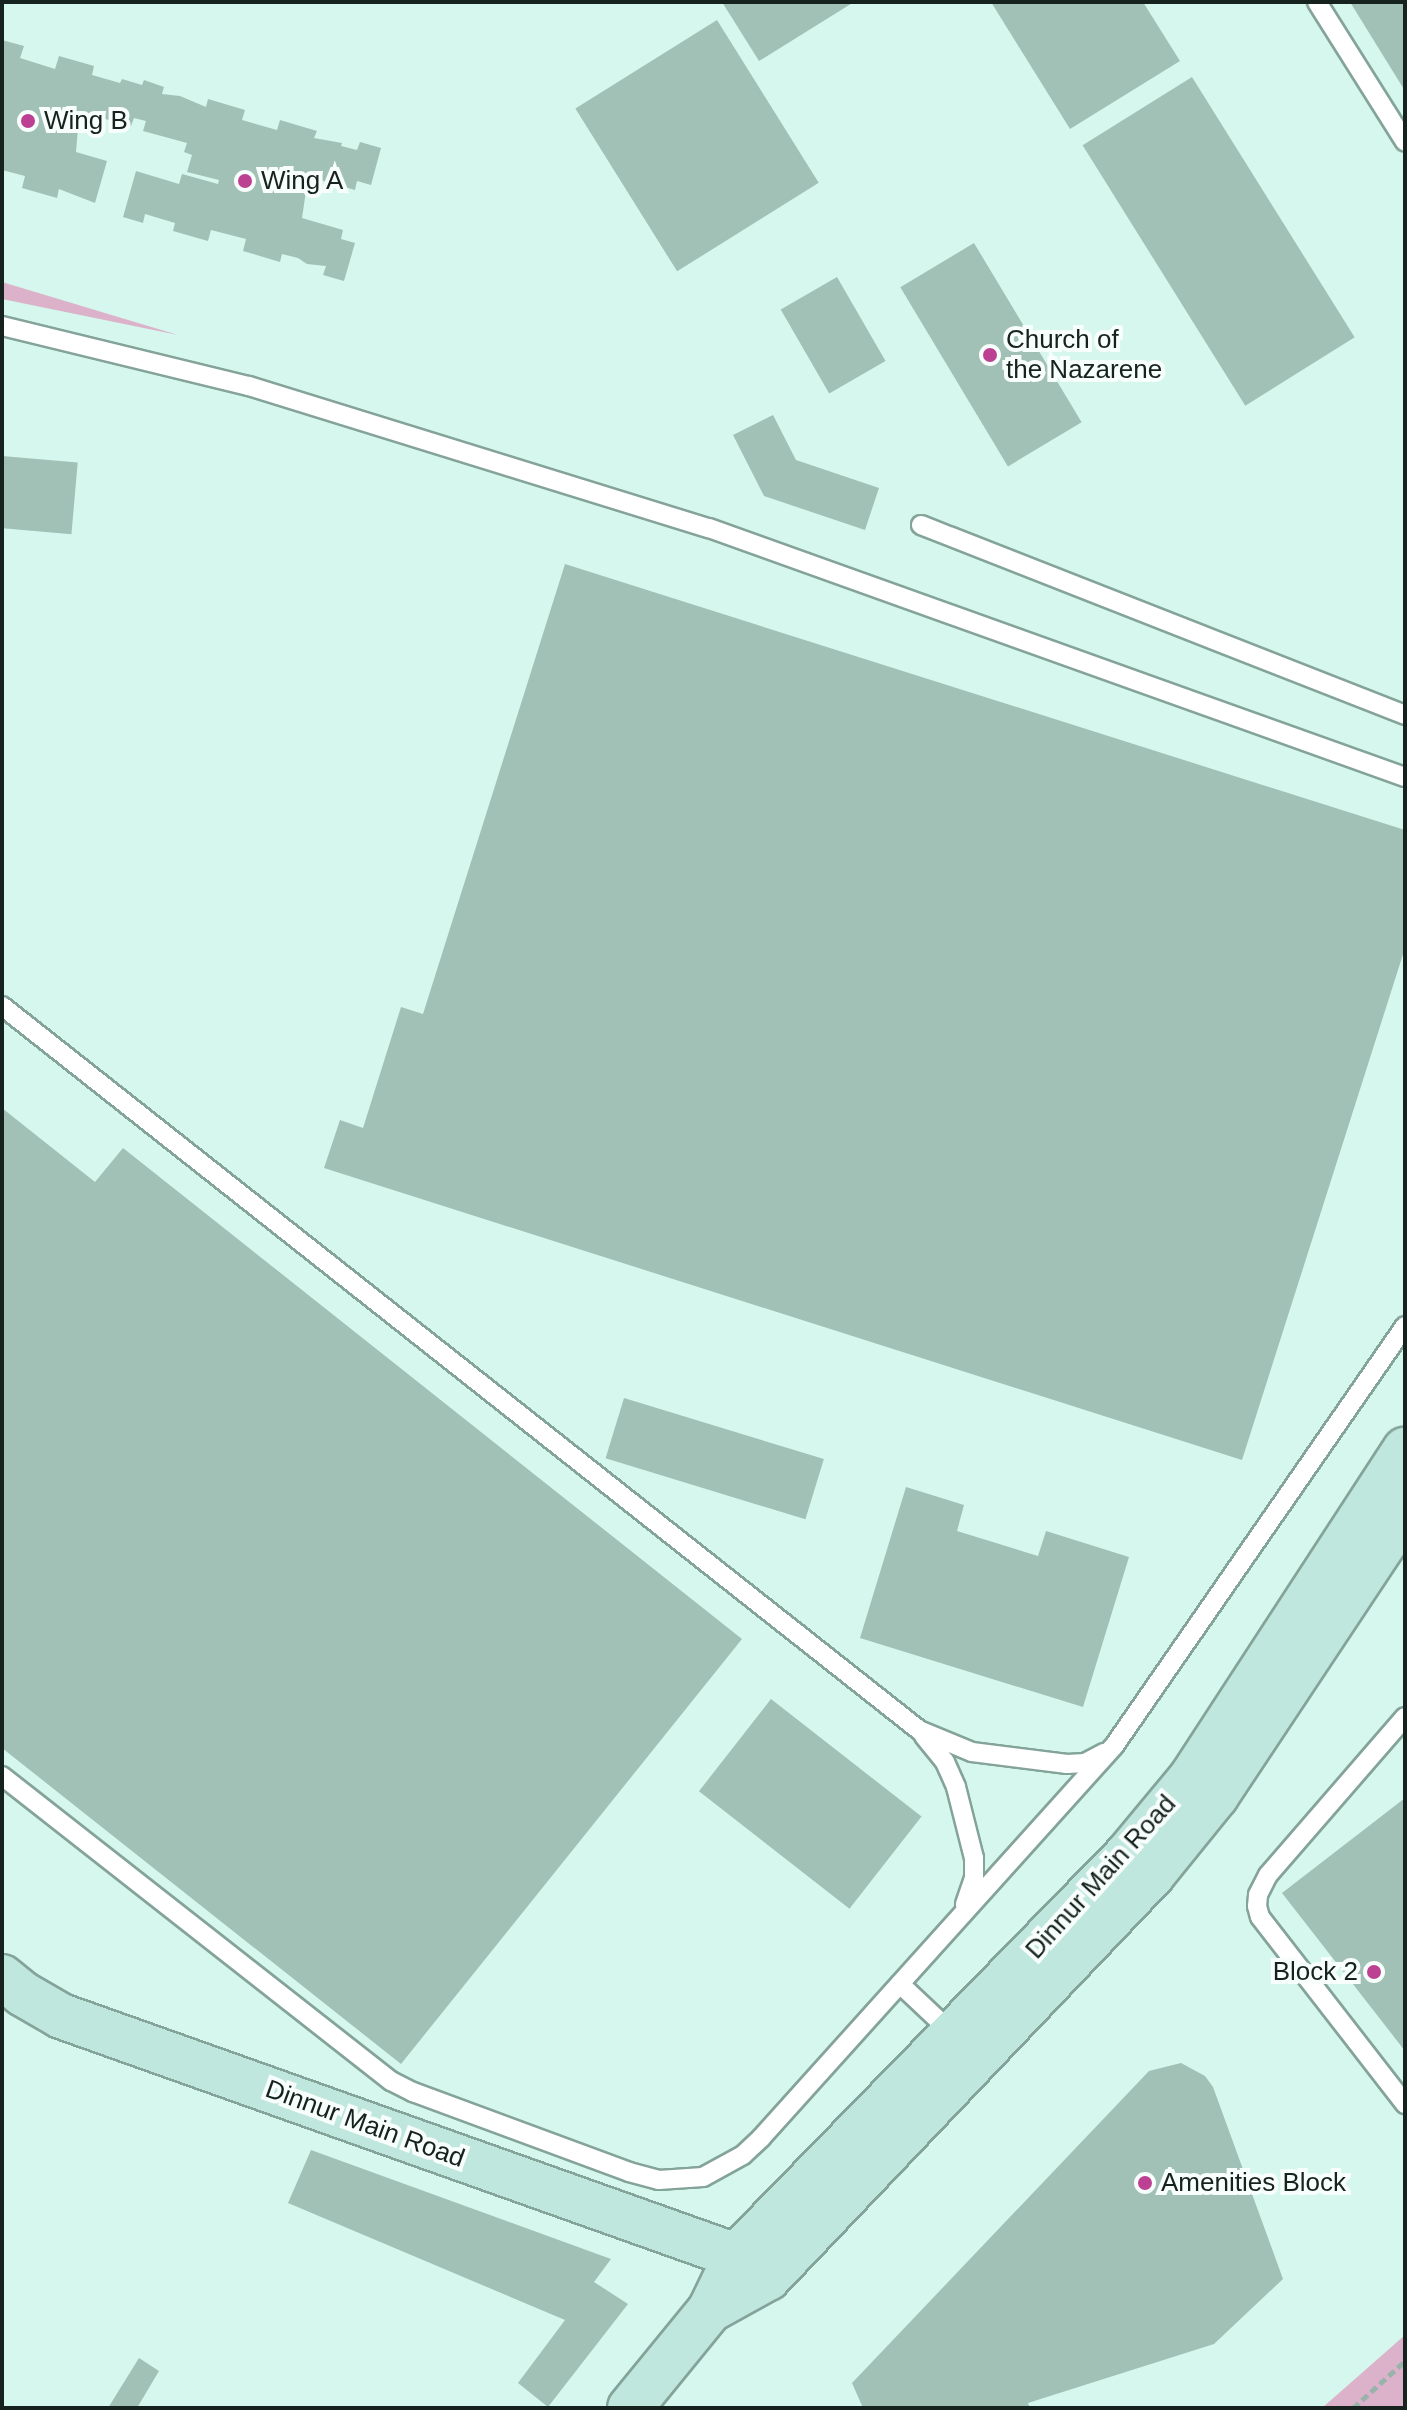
<!DOCTYPE html>
<html>
<head>
<meta charset="utf-8">
<style>
  body { margin:0 }
  #map { position:relative; width:1407px; height:2410px; overflow:hidden; background:#d6f7ed; font-family:Arial,sans-serif }
  div>[style] { position:absolute }
  [style*='--x'] { left:calc(var(--x)*1px); top:calc(var(--y)*1px); width:calc(var(--w)*1px); rotate:calc(var(--a)*1deg) }
  .green>* { inset:0; background:#dbb2c9 }
  .building>* { inset:0; background:#a1c1b7; transform-origin:0 0 }
  .path>* { height:5px; margin-top:-2.5px; transform-origin:0; background:repeating-linear-gradient(90deg,#99b3ab 0 8px,transparent 0 12px) }
  .roads { filter:drop-shadow(2px 0 #84a399) drop-shadow(-2px 0 #84a399) drop-shadow(0 2px #84a399) drop-shadow(0 -2px #84a399) }
  .lane>* { height:18px; margin:-9px; padding:0 9px; transform-origin:9px; border-radius:9px; background:#fff }
  .secondary>* { height:44px; margin:-22px; padding:0 22px; transform-origin:22px; border-radius:22px; background:#c0e7de }
  .dots>* { width:22px; height:22px; translate:-50% -50%; box-sizing:border-box; border:4px solid #f7fefb; border-radius:50% }
  span { translate:-50% -50%; white-space:nowrap; text-align:center; line-height:1.15; -webkit-text-stroke:8px #f7fefb; paint-order:stroke }
  .poi-label { font-size:26px; color:#16221e }
  .left { translate:0 -50%; text-align:left }
  .right { translate:-100% -50%; text-align:right }
  .street-label { font-size:26px; color:#16221e }
  .frame { position:absolute; inset:0; border:4px solid #16221e; pointer-events:none }
</style>
</head>
<body>
<div id="map">
  <div class="green">
    <i style="clip-path:polygon(2px 282px,178px 335px,2px 299px)"></i>
    <i style="clip-path:polygon(1405px 2335px,1405px 2408px,1322px 2408px)"></i>
  </div>
  <div class="building">
    <i style="clip-path:polygon(722px 2px,854px 2px,759px 61px)"></i>
    <i style="clip-path:polygon(991px 2px,1143px 2px,1180px 61px,1070px 129px)"></i>
    <i style="clip-path:polygon(1350px 2px,1405px 2px,1405px 91px)"></i>
    <i style="left:717px;top:20px;width:192px;height:167px;rotate:58deg"></i>
    <i style="clip-path:polygon(2px 40px,24px 46px,20px 58px,55px 69px,59px 56px,94px 66px,92px 75px,120px 83px,122px 79px,142px 85px,144px 80px,164px 87px,162px 94px,180px 96px,206px 107px,208px 99px,245px 110px,242px 120px,277px 130px,280px 120px,317px 131px,314px 138px,342px 143px,341px 146px,357px 150px,360px 142px,381px 148px,371px 185px,357px 181px,355px 190px,313px 178px,310px 188px,270px 177px,269px 180px,306px 191px,302px 218px,343px 230px,341px 239px,355px 243px,344px 281px,323px 275px,326px 266px,307px 264px,298px 258px,282px 254px,280px 262px,243px 251px,246px 239px,211px 230px,208px 241px,173px 231px,175px 223px,145px 214px,143px 223px,123px 217px,136px 171px,179px 184px,182px 174px,218px 184px,219px 180px,187px 172px,192px 155px,184px 152px,187px 143px,143px 131px,146px 121px,134px 118px,131px 126px,87px 114px,84px 123px,48px 113px,47px 119px,78px 128px,76px 152px,107px 161px,95px 203px,59px 189px,57px 198px,22px 188px,25px 176px,2px 170px)"></i>
    <i style="left:1192px;top:77px;width:307px;height:129px;rotate:58deg"></i>
    <i style="left:974px;top:243px;width:209px;height:86px;rotate:59deg"></i>
    <i style="left:837px;top:277px;width:97px;height:65px;rotate:60deg"></i>
    <i style="clip-path:polygon(773px 415px,796px 460px,879px 488px,865px 530px,764px 496px,733px 435px)"></i>
    <i style="left:2px;top:456px;width:76px;height:72px;rotate:5deg"></i>
    <i style="clip-path:polygon(565px 564px,1405px 830px,1405px 948px,1242px 1460px,324px 1168px,340px 1120px,363px 1128px,401px 1007px,423px 1014px)"></i>
    <i style="clip-path:polygon(2px 1108px,95px 1182px,123px 1148px,742px 1639px,401px 2064px,2px 1748px)"></i>
    <i style="left:624px;top:1398px;width:209px;height:63px;rotate:17deg"></i>
    <i style="clip-path:polygon(906px 1487px,964px 1505px,957px 1531px,1038px 1556px,1046px 1531px,1129px 1557px,1083px 1707px,860px 1638px)"></i>
    <i style="left:771px;top:1699px;width:191px;height:117px;rotate:38deg"></i>
    <i style="clip-path:polygon(1405px 1798px,1405px 2051px,1282px 1893px)"></i>
    <i style="clip-path:polygon(1181px 2063px,1205px 2076px,1213px 2087px,1283px 2279px,1214px 2344px,1028px 2403px,1030px 2408px,863px 2408px,852px 2383px,1149px 2071px)"></i>
    <i style="clip-path:polygon(311px 2150px,611px 2259px,594px 2282px,628px 2304px,548px 2407px,518px 2383px,565px 2320px,288px 2203px)"></i>
    <i style="clip-path:polygon(139px 2358px,159px 2371px,137px 2408px,108px 2408px)"></i>
  </div>
  <div class="path">
    <i style="--x:1353;--y:2408;--w:70;--a:-42.1"></i>
  </div>
  <div class="roads">
    <div class="lane">
      <i style="--x:1317;--y:2;--w:165;--a:57.8"></i>
      <i style="--x:2;--y:326;--w:254;--a:13.7"></i>
      <i style="--x:249;--y:386;--w:481;--a:17.2"></i>
      <i style="--x:709;--y:528;--w:739;--a:19.69"></i>
      <i style="--x:921;--y:525;--w:520;--a:21.43"></i>
      <i style="--x:2;--y:1006;--w:1168;--a:38.29"></i>
      <i style="--x:919;--y:1730;--w:57;--a:22.5"></i>
      <i style="--x:972;--y:1752;--w:96;--a:7.2"></i>
      <i style="--x:1067;--y:1764;--w:18;--a:-3"></i>
      <i style="--x:1085;--y:1763;--w:21;--a:-28"></i>
      <i style="--x:1405;--y:1717;--w:209;--a:130.9"></i>
      <i style="--x:1268;--y:1875;--w:22;--a:117"></i>
      <i style="--x:1258;--y:1895;--w:11;--a:95"></i>
      <i style="--x:1257;--y:1906;--w:11;--a:75"></i>
      <i style="--x:1260;--y:1917;--w:237;--a:52.2"></i>
      <i style="--x:924;--y:1736;--w:33;--a:51"></i>
      <i style="--x:945;--y:1762;--w:27;--a:66"></i>
      <i style="--x:956;--y:1787;--w:73;--a:75.8"></i>
      <i style="--x:974;--y:1858;--w:20;--a:90"></i>
      <i style="--x:974;--y:1878;--w:28;--a:109"></i>
      <i style="--x:2;--y:1776;--w:494;--a:38.1"></i>
      <i style="--x:391;--y:2081;--w:25;--a:27"></i>
      <i style="--x:413;--y:2092;--w:230;--a:20.3"></i>
      <i style="--x:629;--y:2172;--w:31;--a:15"></i>
      <i style="--x:659;--y:2180;--w:44;--a:-3.9"></i>
      <i style="--x:703;--y:2177;--w:46;--a:-28.8"></i>
      <i style="--x:743;--y:2155;--w:25;--a:-43"></i>
      <i style="--x:761;--y:2138;--w:528;--a:-48"></i>
      <i style="--x:1114;--y:1746;--w:511;--a:-55.28"></i>
      <i style="--x:900;--y:1984;--w:73;--a:43.3"></i>
    </div>
    <div class="secondary">
      <i style="--x:2;--y:1977;--w:27;--a:39"></i>
      <i style="--x:23;--y:1994;--w:44;--a:30.1"></i>
      <i style="--x:61;--y:2016;--w:716;--a:19.57"></i>
      <i style="--x:736;--y:2256;--w:28;--a:35"></i>
      <i style="--x:710;--y:2310;--w:66;--a:-28.9"></i>
      <i style="--x:768;--y:2278;--w:557;--a:-46.38"></i>
      <i style="--x:1152;--y:1875;--w:102;--a:-51"></i>
      <i style="--x:1216;--y:1796;--w:342;--a:-56.4"></i>
      <i style="--x:630;--y:2408;--w:127;--a:-50.8"></i>
      <i style="--x:710;--y:2310;--w:60;--a:-64.3"></i>
      <i style="--x:736;--y:2256;--w:561;--a:-45.72"></i>
      <i style="--x:1128;--y:1854;--w:99;--a:-50.3"></i>
      <i style="--x:1191;--y:1778;--w:392;--a:-56.9"></i>
    </div>
  </div>
  <div class="dots">
    <i style="left:28px;top:121px;background:#bc4192"></i>
    <i style="left:245px;top:181px;background:#bc4192"></i>
    <i style="left:990px;top:355px;background:#bc4192"></i>
    <i style="left:1374px;top:1972px;background:#bc4192"></i>
    <i style="left:1145px;top:2183px;background:#bc4192"></i>
  </div>
  <div class="poi-label">
    <span class="left" style="left:44px;top:121px">Wing B</span>
    <span class="left" style="left:261px;top:181px">Wing A</span>
    <span class="left" style="left:1006px;top:355px">Church of<br>the Nazarene</span>
    <span class="right" style="left:1358px;top:1972px">Block 2</span>
    <span class="left" style="left:1161px;top:2183px">Amenities Block</span>
  </div>
  <div class="street-label">
    <span style="left:1101px;top:1877px;rotate:-48deg">Dinnur Main Road</span>
    <span style="left:365px;top:2124px;rotate:20deg">Dinnur Main Road</span>
  </div>
  <div class="frame"></div>
</div>
</body>
</html>
